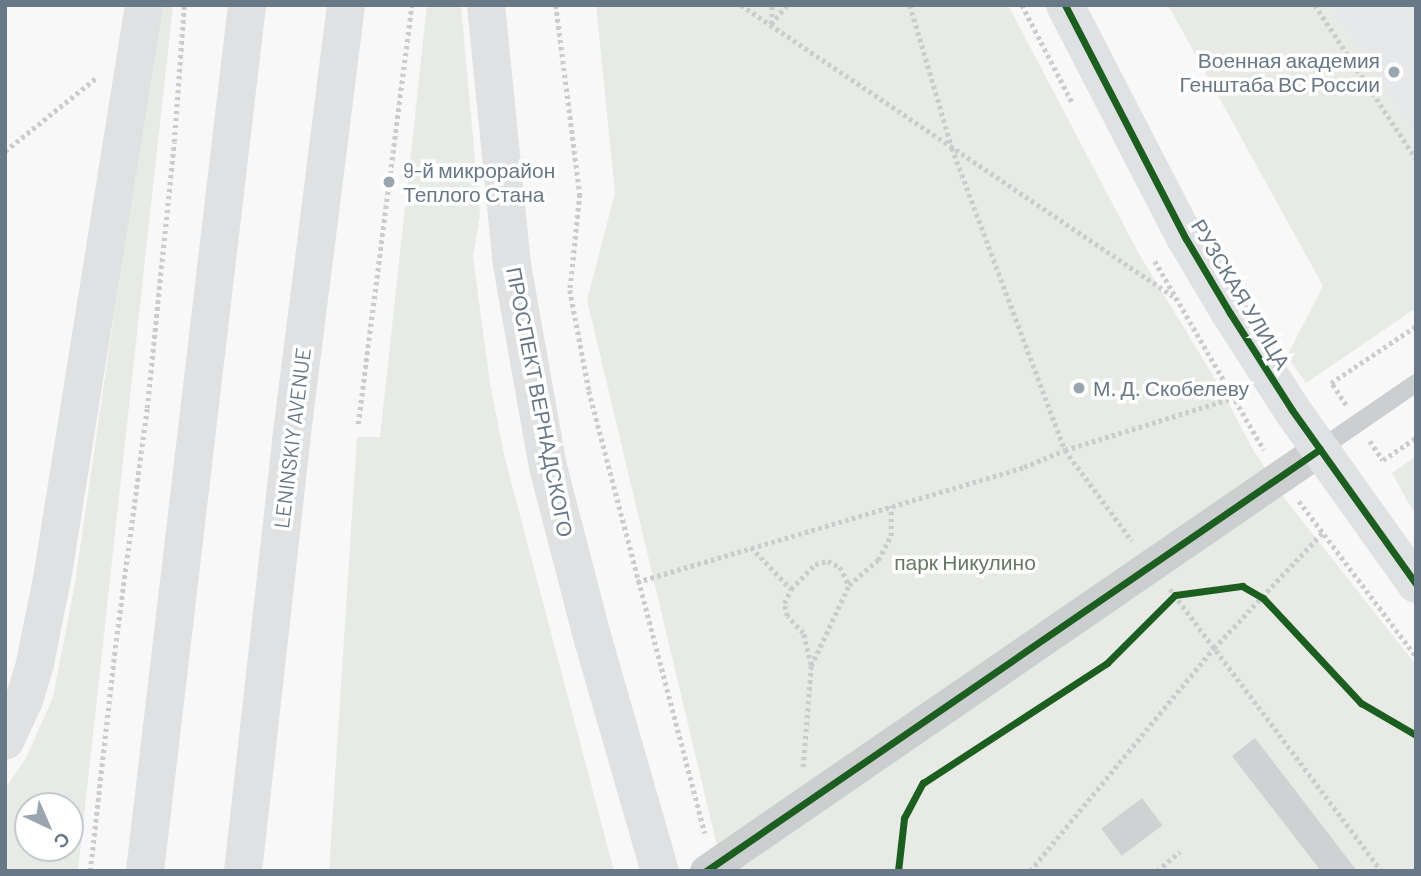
<!DOCTYPE html>
<html>
<head>
<meta charset="utf-8">
<style>
  body { margin:0 }
  #map { position:relative; width:1421px; height:876px; overflow:hidden; background:#f8f8f8; font-family:Barlow,sans-serif }
  div>[style] { position:absolute }
  [style*='--x'] { left:calc(var(--x)*1px); top:calc(var(--y)*1px); width:calc(var(--w)*1px); rotate:calc(var(--a)*1deg) }
  .built>* { inset:0; background:#e7e8e9 }
  .green>* { inset:0; background:#e7eae5 }
  .building>* { inset:0; background:#cfd1d2; transform-origin:0 0 }
  .path>* { height:4.5px; margin-top:-2.25px; transform-origin:0; background:repeating-linear-gradient(90deg,#cbcccd 0 3.5px,transparent 0 7px) }
  .lane>* { height:18px; margin:-9px; padding:0 9px; transform-origin:9px; border-radius:9px; background:#cdcecf }
  .street>* { height:33px; margin:-16.5px; padding:0 16.5px; transform-origin:16.5px; border-radius:16.5px; background:#cdcecf }
  .secondary>* { height:38px; margin:-19px; padding:0 19px; transform-origin:19px; border-radius:19px; background:#e0e1e2 }
  .primary>* { height:38px; margin:-19px; padding:0 19px; transform-origin:19px; border-radius:19px; background:#e0e1e2 }
  .cycleway>* { height:7px; margin:-3.5px; padding:0 3.5px; transform-origin:3.5px; border-radius:3.5px; background:#1b5e20 }
  .dots>* { width:19px; height:19px; translate:-50% -50%; box-sizing:border-box; border:4px solid #fff; border-radius:50% }
  span { translate:-50% -50%; white-space:nowrap; text-align:center; line-height:1.15; -webkit-text-stroke:7px #fff; paint-order:stroke }
  .poi-label { font-size:21px; color:#697887 }
  .right { translate:-100% -50%; text-align:right }
  .left { translate:0 -50%; text-align:left }
  .street-label { font-size:21px; color:#697887 }
  .park-label { font-size:21px; color:#667964 }
  .frame { position:absolute; inset:0; border:7px solid #697887; pointer-events:none }
  .north { position:absolute; left:14px; top:792px; width:70px; height:70px; box-sizing:border-box; background:#fff; border:2px solid #c3c9cf; border-radius:50%; rotate:136deg; font-size:19px; font-weight:700; line-height:28px; text-align:center; color:#697887 }
  .north::after { content:''; display:block; margin:auto; width:24px; height:32px; background:#9ba5af; clip-path:polygon(50% 0,100% 100%,50% 72%,0 100%) }
</style>
</head>
<body>
<div id="map">
  <div class="built">
    <i style="clip-path:polygon(1329px 5px,1416px 5px,1416px 138px)"></i>
  </div>
  <div class="green">
    <i style="clip-path:polygon(evenodd,159px 5px,173px 5px,78px 871px,5px 871px,5px 789px,26px 758px,53px 697px,75px 583px,159px 5px,28px 806px,70px 806px,70px 848px,28px 848px,28px 806px)"></i>
    <i style="clip-path:polygon(427px 5px,461px 5px,480px 215px,473px 257px,490px 383px,504px 455px,614px 871px,329px 871px,357px 437px,380px 437px)"></i>
    <i style="clip-path:polygon(596px 5px,1008px 5px,1139px 254px,1220px 387px,1252px 448px,1285px 499px,1416px 665px,1416px 871px,723px 871px,587px 300px,615px 193px)"></i>
    <i style="clip-path:polygon(1168px 5px,1329px 5px,1416px 138px,1416px 308px,1306px 383px,1287px 356px,1323px 286px)"></i>
    <i style="clip-path:polygon(1416px 456px,1416px 510px,1413px 511px,1392px 473px)"></i>
  </div>
  <div class="building">
    <i style="clip-path:polygon(1255px 738px,1357px 871px,1321px 871px,1232px 756px)"></i>
    <i style="left:1142px;top:798px;width:34px;height:51px;rotate:53deg"></i>
  </div>
  <div class="path">
    <i style="--x:556;--y:5;--w:191;--a:82.8"></i>
    <i style="--x:580;--y:194;--w:97;--a:95.9"></i>
    <i style="--x:570;--y:290;--w:103;--a:79.3"></i>
    <i style="--x:589;--y:391;--w:457;--a:75.3"></i>
    <i style="--x:741;--y:5;--w:521;--a:33.96"></i>
    <i style="--x:910;--y:5;--w:149;--a:73.6"></i>
    <i style="--x:952;--y:148;--w:322;--a:69.5"></i>
    <i style="--x:1065;--y:450;--w:113;--a:53.6"></i>
    <i style="--x:1022;--y:5;--w:111;--a:62.7"></i>
    <i style="--x:1315;--y:5;--w:184;--a:56.7"></i>
    <i style="--x:771;--y:24;--w:25;--a:-50"></i>
    <i style="--x:771;--y:24;--w:19;--a:-87"></i>
    <i style="--x:5;--y:151;--w:117;--a:-38.7"></i>
    <i style="--x:1155;--y:261;--w:218;--a:60"></i>
    <i style="--x:1346;--y:405;--w:27;--a:-124"></i>
    <i style="--x:1331;--y:383;--w:102;--a:-33.8"></i>
    <i style="--x:358;--y:424;--w:422;--a:-82.7"></i>
    <i style="--x:1370;--y:441;--w:23;--a:56"></i>
    <i style="--x:1383;--y:460;--w:40;--a:-34"></i>
    <i style="--x:1299;--y:501;--w:194;--a:53"></i>
    <i style="--x:751;--y:547;--w:58;--a:46.4"></i>
    <i style="--x:637;--y:582;--w:404;--a:-16.5"></i>
    <i style="--x:1024;--y:467;--w:44;--a:-22.5"></i>
    <i style="--x:1065;--y:450;--w:176;--a:-17.2"></i>
    <i style="--x:1170;--y:589;--w:353;--a:53.1"></i>
    <i style="--x:811;--y:665;--w:33;--a:-104"></i>
    <i style="--x:803;--y:633;--w:23;--a:-133"></i>
    <i style="--x:787;--y:616;--w:13;--a:-103"></i>
    <i style="--x:784;--y:603;--w:16;--a:-63"></i>
    <i style="--x:791;--y:589;--w:35;--a:-46"></i>
    <i style="--x:815;--y:564;--w:13;--a:-13"></i>
    <i style="--x:828;--y:561;--w:13;--a:27"></i>
    <i style="--x:840;--y:567;--w:20;--a:63"></i>
    <i style="--x:803;--y:767;--w:101;--a:-85.5"></i>
    <i style="--x:811;--y:666;--w:89;--a:-64.9"></i>
    <i style="--x:849;--y:585;--w:38;--a:-41"></i>
    <i style="--x:878;--y:560;--w:27;--a:-62"></i>
    <i style="--x:891;--y:536;--w:30;--a:-90"></i>
    <i style="--x:90;--y:871;--w:224;--a:-83.6"></i>
    <i style="--x:115;--y:648;--w:242;--a:-82.4"></i>
    <i style="--x:147;--y:408;--w:267;--a:-84.2"></i>
    <i style="--x:174;--y:142;--w:137;--a:-85.8"></i>
    <i style="--x:1030;--y:871;--w:289;--a:-50.5"></i>
    <i style="--x:1214;--y:648;--w:159;--a:-46.8"></i>
    <i style="--x:1157;--y:871;--w:30;--a:-40"></i>
  </div>
  <div class="lane">
    <i style="--x:1320;--y:449;--w:116;--a:-34.5"></i>
  </div>
  <div class="street">
    <i style="--x:706;--y:871;--w:745;--a:-34.5"></i>
  </div>
  <div class="secondary">
    <i style="--x:1065;--y:5;--w:263;--a:62.7"></i>
    <i style="--x:1186;--y:239;--w:86;--a:59.3"></i>
    <i style="--x:1230;--y:313;--w:115;--a:57.4"></i>
    <i style="--x:1292;--y:410;--w:214;--a:54.5"></i>
    <i style="--x:5;--y:741;--w:45;--a:-65.1"></i>
    <i style="--x:24;--y:700;--w:39;--a:-73"></i>
    <i style="--x:35;--y:663;--w:86;--a:-78.6"></i>
    <i style="--x:52;--y:579;--w:581;--a:-80.89"></i>
  </div>
  <div class="primary">
    <i style="--x:486;--y:5;--w:261;--a:84.3"></i>
    <i style="--x:512;--y:265;--w:205;--a:79.9"></i>
    <i style="--x:548;--y:467;--w:182;--a:75.4"></i>
    <i style="--x:594;--y:643;--w:237;--a:73.9"></i>
    <i style="--x:145;--y:871;--w:872;--a:-83.28"></i>
    <i style="--x:243;--y:871;--w:433;--a:-83.6"></i>
    <i style="--x:291;--y:441;--w:439;--a:-82.8"></i>
  </div>
  <div class="cycleway">
    <i style="--x:1065;--y:5;--w:263;--a:62.7"></i>
    <i style="--x:1186;--y:239;--w:86;--a:59.3"></i>
    <i style="--x:1230;--y:313;--w:115;--a:57.4"></i>
    <i style="--x:1292;--y:410;--w:214;--a:54.5"></i>
    <i style="--x:706;--y:871;--w:745;--a:-34.5"></i>
    <i style="--x:898;--y:871;--w:53;--a:-83.5"></i>
    <i style="--x:904;--y:818;--w:40;--a:-62"></i>
    <i style="--x:923;--y:783;--w:220;--a:-33.1"></i>
    <i style="--x:1107;--y:663;--w:96;--a:-45"></i>
    <i style="--x:1175;--y:595;--w:68;--a:-7.7"></i>
    <i style="--x:1242;--y:586;--w:24;--a:30"></i>
    <i style="--x:1263;--y:598;--w:144;--a:47"></i>
    <i style="--x:1361;--y:703;--w:64;--a:30.2"></i>
  </div>
  <div class="dots">
    <i style="left:1394px;top:72px;background:#9ba5af"></i>
    <i style="left:389px;top:182px;background:#9ba5af"></i>
    <i style="left:1079px;top:388px;background:#9ba5af"></i>
  </div>
  <div class="poi-label">
    <span class="right" style="left:1380px;top:72px">Военная академия<br>Генштаба ВС России</span>
    <span class="left" style="left:403px;top:182px">9-й микрорайон<br>Теплого Стана</span>
    <span class="left" style="left:1093px;top:388px">М. Д. Скобелеву</span>
  </div>
  <div class="street-label">
    <span style="left:1241px;top:294px;rotate:59deg">РУЗСКАЯ УЛИЦА</span>
    <span style="left:540px;top:402px;rotate:79deg">ПРОСПЕКТ ВЕРНАДСКОГО</span>
    <span style="left:292px;top:438px;rotate:-83deg">LENINSKIY AVENUE</span>
  </div>
  <div class="park-label">
    <span style="left:965px;top:562px">парк Никулино</span>
  </div>
  <div class="frame"></div>
  <div class="north">С</div>
</div>
</body>
</html>
